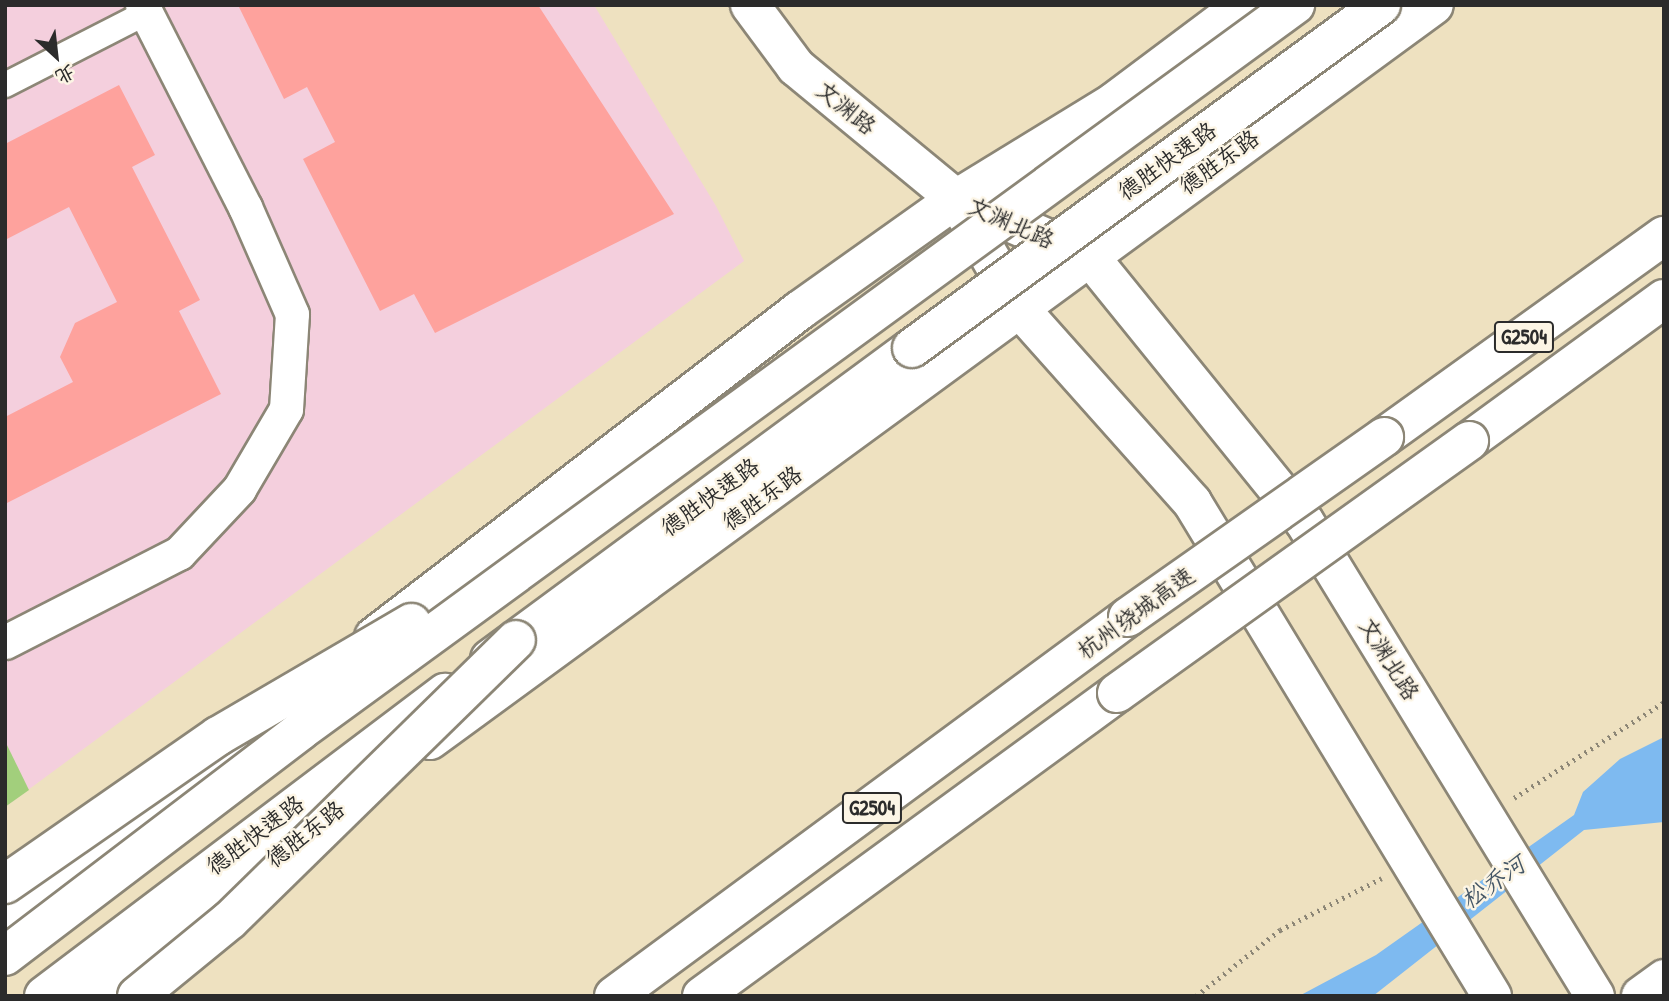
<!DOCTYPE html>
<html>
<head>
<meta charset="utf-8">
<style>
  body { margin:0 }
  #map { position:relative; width:1669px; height:1001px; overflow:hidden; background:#eee1c0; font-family:"Patrick Hand","LXGW WenKai TC",sans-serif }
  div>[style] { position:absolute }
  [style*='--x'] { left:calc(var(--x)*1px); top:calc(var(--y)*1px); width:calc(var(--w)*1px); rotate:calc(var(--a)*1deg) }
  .built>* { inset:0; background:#f4cfdd }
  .green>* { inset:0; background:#a2cf7c }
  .water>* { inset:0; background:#7ebaf0 }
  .building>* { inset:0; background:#fea29d }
  .path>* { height:4.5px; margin-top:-2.25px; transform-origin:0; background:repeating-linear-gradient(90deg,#8c8676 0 2px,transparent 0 7px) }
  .roads { filter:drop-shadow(2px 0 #8c8676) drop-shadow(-2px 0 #8c8676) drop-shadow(0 2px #8c8676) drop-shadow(0 -2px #8c8676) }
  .pedestrian>* { height:24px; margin:-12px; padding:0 12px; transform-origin:12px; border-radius:12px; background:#fff }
  .minor>* { height:33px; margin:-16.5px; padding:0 16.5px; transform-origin:16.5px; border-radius:16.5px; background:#fff }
  .tertiary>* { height:38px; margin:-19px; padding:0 19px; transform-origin:19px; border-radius:19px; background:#fff }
  .secondary>* { height:38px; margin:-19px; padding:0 19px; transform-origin:19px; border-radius:19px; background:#fff }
  .primary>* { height:38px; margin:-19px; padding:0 19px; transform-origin:19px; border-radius:19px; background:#fff }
  .trunk>* { height:38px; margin:-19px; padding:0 19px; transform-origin:19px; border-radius:19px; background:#fff }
  .motorway>* { height:38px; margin:-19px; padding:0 19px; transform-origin:19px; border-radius:19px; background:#fff }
  .bridges { filter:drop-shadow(2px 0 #8c8676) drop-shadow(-2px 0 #8c8676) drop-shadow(0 2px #8c8676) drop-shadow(0 -2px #8c8676) }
  .trunk-bridge>* { height:38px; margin:-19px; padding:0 19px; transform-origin:19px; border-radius:19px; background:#fff }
  .motorway-bridge>* { height:38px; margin:-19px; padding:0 19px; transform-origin:19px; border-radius:19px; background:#fff }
  span { translate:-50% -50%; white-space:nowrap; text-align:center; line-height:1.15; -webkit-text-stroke:5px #fcf5e5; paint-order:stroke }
  .shield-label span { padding:2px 5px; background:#fcf5e5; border:2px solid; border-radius:5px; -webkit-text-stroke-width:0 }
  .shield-label { font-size:21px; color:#2b2b2b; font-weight:700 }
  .street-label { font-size:23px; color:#2b2b2b }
  .water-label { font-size:24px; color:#445666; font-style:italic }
  .frame { position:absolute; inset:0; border:7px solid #2b2b2b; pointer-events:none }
  .north { position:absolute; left:21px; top:21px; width:70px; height:70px; -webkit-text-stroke:5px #fcf5e5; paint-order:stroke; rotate:153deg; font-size:19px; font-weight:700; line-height:28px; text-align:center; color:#2b2b2b }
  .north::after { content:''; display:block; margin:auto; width:24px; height:32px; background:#2b2b2b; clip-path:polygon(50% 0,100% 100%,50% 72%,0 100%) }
</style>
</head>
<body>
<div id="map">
  <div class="built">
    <i style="clip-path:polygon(5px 5px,594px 5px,716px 206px,744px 261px,5px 807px)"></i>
  </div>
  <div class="green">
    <i style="clip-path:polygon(5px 741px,29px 790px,5px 807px)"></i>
  </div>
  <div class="water">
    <i style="clip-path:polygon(1664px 737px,1664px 822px,1584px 830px,1373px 996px,1299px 996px,1376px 955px,1574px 815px,1583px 792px,1620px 759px)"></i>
  </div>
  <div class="building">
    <i style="clip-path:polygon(238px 5px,538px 5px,674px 214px,435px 333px,414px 294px,380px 311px,303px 159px,335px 142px,307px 87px,284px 99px)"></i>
    <i style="clip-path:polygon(119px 85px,155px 155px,132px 167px,200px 300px,179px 311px,221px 394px,5px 504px,5px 417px,73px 382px,60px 357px,75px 323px,117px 302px,69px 207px,5px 240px,5px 144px)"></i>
  </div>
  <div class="path">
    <i style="--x:1514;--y:798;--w:178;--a:-32.6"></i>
    <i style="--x:1196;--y:996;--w:107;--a:-38.2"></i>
    <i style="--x:1280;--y:930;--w:114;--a:-27"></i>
  </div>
  <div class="roads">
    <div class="pedestrian">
      <i style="--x:5;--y:85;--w:158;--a:-27.1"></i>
    </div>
    <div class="minor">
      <i style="--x:5;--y:642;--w:195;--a:-27.1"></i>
      <i style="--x:179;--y:553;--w:88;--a:-46.8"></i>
      <i style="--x:239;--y:489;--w:93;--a:-59.6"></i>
      <i style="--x:286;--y:409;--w:95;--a:-86.4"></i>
      <i style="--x:292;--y:314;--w:117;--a:-113.7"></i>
      <i style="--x:245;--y:207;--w:227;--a:-117"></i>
    </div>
    <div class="tertiary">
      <i style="--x:1641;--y:996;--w:29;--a:-36"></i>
    </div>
    <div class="secondary">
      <i style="--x:750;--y:5;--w:77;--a:53.4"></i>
      <i style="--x:796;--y:67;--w:207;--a:39.5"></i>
      <i style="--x:956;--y:199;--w:146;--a:23.4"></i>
      <i style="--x:1090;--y:257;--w:340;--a:51"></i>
      <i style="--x:1304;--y:521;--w:557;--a:58.51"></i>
      <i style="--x:962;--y:209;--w:116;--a:59.9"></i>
      <i style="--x:1020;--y:309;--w:259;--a:48.3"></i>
      <i style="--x:1192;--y:502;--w:578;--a:58.73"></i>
    </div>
    <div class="primary">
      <i style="--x:374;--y:637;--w:537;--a:-37.51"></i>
      <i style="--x:800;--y:310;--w:191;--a:-35.4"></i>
      <i style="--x:956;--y:199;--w:185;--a:-31.5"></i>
      <i style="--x:1114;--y:102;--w:161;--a:-36.9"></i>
      <i style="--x:430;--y:740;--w:1244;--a:-36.21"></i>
      <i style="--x:5;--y:921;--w:282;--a:-37.5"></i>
      <i style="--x:94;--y:996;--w:232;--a:-37.7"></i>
    </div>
    <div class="trunk">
      <i style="--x:490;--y:659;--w:524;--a:-36.39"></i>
      <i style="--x:44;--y:996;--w:503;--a:-37.08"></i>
    </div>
    <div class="motorway">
      <i style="--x:1384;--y:437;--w:345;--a:-35.7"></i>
      <i style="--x:1469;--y:441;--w:241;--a:-36.1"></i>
      <i style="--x:614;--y:996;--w:639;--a:-36.4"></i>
      <i style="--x:702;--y:996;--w:514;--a:-36.13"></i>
    </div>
  </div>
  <div class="bridges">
    <div class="trunk-bridge">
      <i style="--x:912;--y:348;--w:581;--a:-36.18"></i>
      <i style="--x:5;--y:884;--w:259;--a:-34.8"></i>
      <i style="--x:218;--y:736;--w:224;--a:-30.3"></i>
      <i style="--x:5;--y:956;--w:371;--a:-37.3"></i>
      <i style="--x:300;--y:731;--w:1232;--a:-36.12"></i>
      <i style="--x:137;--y:996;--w:120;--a:-39.3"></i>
      <i style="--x:230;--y:920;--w:400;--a:-44.4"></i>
    </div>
    <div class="motorway-bridge">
      <i style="--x:1128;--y:617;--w:313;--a:-35.1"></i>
      <i style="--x:1117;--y:693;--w:433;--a:-35.6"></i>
    </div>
  </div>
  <div class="shield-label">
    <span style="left:1524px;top:337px">G2504</span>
    <span style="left:872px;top:808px">G2504</span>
  </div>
  <div class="street-label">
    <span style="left:846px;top:108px;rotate:39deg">文渊路</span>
    <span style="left:1167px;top:161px;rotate:-36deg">德胜快速路</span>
    <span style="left:1219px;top:162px;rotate:-36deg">德胜东路</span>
    <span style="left:1011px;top:223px;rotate:24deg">文渊北路</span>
    <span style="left:710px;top:497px;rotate:-36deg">德胜快速路</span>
    <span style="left:762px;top:498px;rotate:-36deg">德胜东路</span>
    <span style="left:1136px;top:613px;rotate:-36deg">杭州绕城高速</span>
    <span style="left:1389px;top:659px;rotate:58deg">文渊北路</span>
    <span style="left:305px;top:834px;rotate:-38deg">德胜东路</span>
    <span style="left:255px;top:835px;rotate:-37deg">德胜快速路</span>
  </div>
  <div class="water-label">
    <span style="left:1493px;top:882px;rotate:-35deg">松乔河</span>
  </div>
  <div class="frame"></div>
  <div class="north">北</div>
</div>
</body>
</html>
